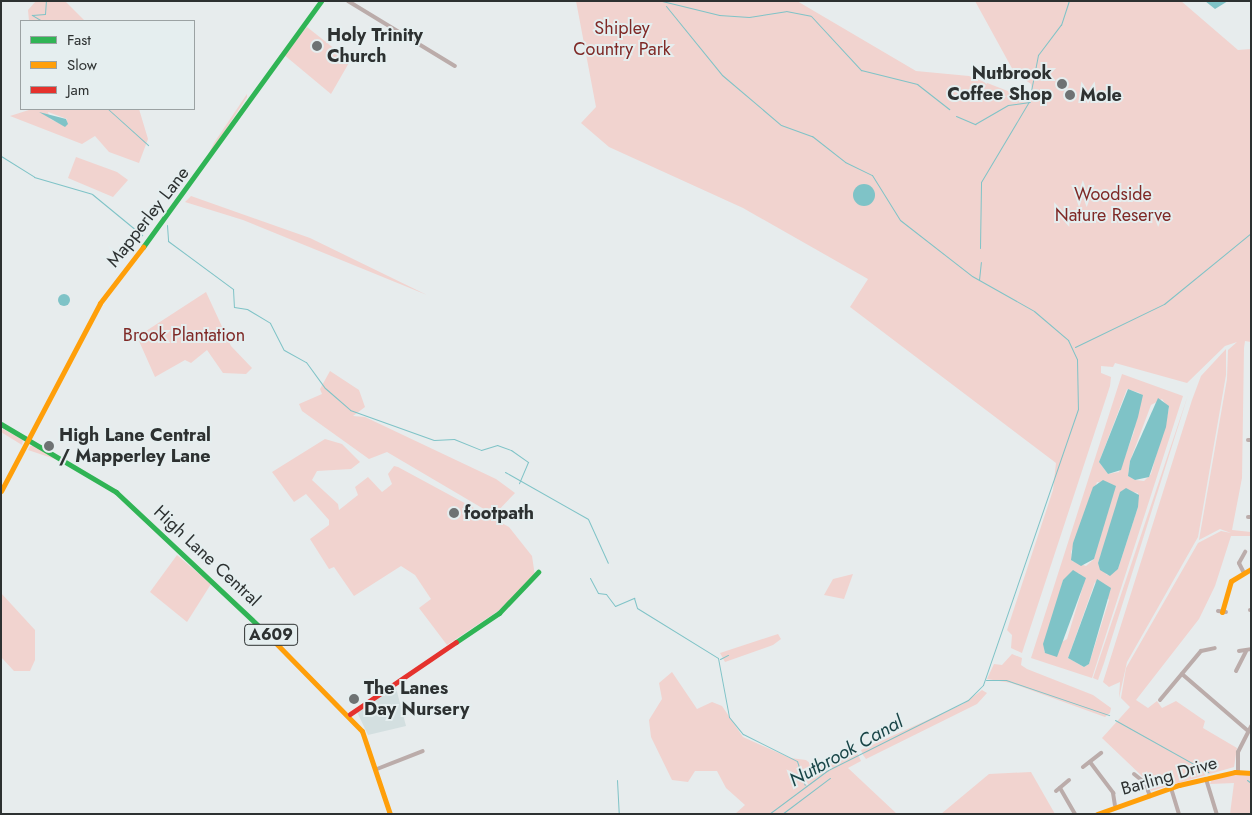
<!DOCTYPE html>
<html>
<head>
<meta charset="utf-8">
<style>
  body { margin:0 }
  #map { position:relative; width:1252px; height:815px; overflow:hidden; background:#e7eced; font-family:Jost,sans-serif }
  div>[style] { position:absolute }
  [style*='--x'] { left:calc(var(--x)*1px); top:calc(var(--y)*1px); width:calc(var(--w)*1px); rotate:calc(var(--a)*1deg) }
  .built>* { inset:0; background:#d3dfe0 }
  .green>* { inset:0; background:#f1d3cf }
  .water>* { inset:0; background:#7fc3c7 }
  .round { border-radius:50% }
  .stream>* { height:1px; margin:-0.5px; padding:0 0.5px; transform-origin:0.5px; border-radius:0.5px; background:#7fc3c7 }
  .street>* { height:4px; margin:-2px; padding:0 2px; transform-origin:2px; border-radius:2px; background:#bbacaa }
  .fast>* { height:5px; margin:-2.5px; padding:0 2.5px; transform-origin:2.5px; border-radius:2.5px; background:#30b455 }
  .slow>* { height:5px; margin:-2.5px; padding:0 2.5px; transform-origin:2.5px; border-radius:2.5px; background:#ff9f0a }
  .jam>* { height:5px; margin:-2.5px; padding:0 2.5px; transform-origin:2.5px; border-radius:2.5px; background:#e5322d }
  .dots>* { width:14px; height:14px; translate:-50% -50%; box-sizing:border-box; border:2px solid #e5eeef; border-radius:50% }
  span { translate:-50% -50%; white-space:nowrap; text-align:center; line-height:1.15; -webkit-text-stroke:4px #e5eeef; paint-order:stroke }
  .shield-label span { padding:1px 4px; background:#e5eeef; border:1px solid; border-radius:4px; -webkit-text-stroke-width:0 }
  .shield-label { font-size:16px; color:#2d3131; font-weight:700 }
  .park-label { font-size:18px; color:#7f2926 }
  .poi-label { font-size:18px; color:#2d3131; font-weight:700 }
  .left { translate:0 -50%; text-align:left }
  .right { translate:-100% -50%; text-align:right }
  .street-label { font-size:18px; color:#2d3131 }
  .water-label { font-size:19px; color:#194547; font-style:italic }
  .frame { position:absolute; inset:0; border:2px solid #2d3131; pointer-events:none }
  .legend { position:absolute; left:20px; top:20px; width:175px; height:90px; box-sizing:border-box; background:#e5eeef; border:1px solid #9ba2a3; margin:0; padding:6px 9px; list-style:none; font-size:15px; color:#2d3131 }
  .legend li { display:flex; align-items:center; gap:10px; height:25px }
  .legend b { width:25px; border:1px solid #9ba2a3 }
</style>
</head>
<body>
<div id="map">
  <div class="built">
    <i style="clip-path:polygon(395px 684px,406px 726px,368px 735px,357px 712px)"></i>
  </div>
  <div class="green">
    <i style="clip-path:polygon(36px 1px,65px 1px,85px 21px,29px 21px,28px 10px)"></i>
    <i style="clip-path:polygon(576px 1px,797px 1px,916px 71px,969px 76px,1013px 93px,1032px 93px,1031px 84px,1014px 72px,975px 1px,1181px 1px,1238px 50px,1251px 49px,1251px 342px,1245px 341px,1244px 348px,1242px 478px,1232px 530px,1251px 532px,1251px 536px,1231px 536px,1215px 586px,1199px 619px,1136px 700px,1148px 708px,1157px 701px,1162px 708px,1176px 701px,1205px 721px,1203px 728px,1237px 748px,1234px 767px,1151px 791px,1144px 778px,1102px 738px,1130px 707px,1121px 698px,1126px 668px,1198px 543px,1221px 531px,1231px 533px,1220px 529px,1199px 540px,1227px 379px,1228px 350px,1237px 342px,1225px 346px,1187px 383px,1115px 363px,1113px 367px,1101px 366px,1101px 373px,1111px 377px,1110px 386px,1022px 653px,1011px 648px,1012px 635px,1007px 630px,1053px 490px,1056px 463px,850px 307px,868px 279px,743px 208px,609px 147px,581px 123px,596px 107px)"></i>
    <i style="clip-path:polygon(307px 27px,350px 61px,331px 94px,283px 54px)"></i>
    <i style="clip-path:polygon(247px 94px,247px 97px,204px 163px,214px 143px)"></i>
    <i style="clip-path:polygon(evenodd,32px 109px,139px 109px,148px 139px,139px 163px,109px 152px,95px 136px,82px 144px,10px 116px,32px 109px,48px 112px,67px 119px,65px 126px,50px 119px,48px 112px)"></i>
    <i style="clip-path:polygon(76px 157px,117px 172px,128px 180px,113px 197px,68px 178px)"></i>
    <i style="clip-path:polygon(191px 196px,310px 238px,427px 295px,243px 220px,185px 202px)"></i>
    <i style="clip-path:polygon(206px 292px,231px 346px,252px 368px,246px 374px,223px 373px,207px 350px,191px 363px,185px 360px,155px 377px,139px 341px,146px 331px)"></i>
    <i style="clip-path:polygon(1226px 349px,1226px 375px,1198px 537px,1127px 662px,1119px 698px,1120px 682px,1109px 687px,1103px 682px,1192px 400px,1201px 376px)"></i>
    <i style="clip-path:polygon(330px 371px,359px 390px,365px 407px,353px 416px,365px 417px,496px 479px,515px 493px,494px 515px,387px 452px,369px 459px,302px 411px,299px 404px,322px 394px,320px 389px)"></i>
    <i style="clip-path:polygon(evenodd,1122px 374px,1183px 396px,1092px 678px,1031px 658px,1122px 374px,1127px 389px,1140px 393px,1134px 432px,1119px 472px,1108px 474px,1099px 462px,1127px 389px,1122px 374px,1162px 399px,1169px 409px,1151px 474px,1144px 481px,1135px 480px,1128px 476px,1130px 461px,1151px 405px,1162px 399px,1122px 374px,1097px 482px,1111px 484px,1094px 559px,1086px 566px,1072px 561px,1071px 552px,1097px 482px,1122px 374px,1123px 490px,1138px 493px,1138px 507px,1118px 569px,1107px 575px,1098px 563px,1123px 490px,1122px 374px,1079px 573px,1084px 583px,1067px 639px,1044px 652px,1063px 580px,1079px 573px,1122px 374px,1095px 582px,1109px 600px,1089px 664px,1084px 667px,1068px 658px,1095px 582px)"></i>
    <i style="clip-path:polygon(1188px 395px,1104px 663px,1098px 680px,1093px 678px)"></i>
    <i style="clip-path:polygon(3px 429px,23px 440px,22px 445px,1px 432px)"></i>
    <i style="clip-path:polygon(325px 439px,342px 444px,360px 462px,351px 469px,317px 471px,312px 480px,338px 504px,339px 510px,358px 495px,355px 487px,368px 477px,382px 492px,386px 489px,392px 484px,388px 474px,394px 466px,398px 467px,509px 527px,532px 556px,535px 576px,498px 611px,447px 645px,419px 608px,431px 599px,415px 575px,401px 566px,354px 596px,334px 567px,329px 569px,310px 539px,329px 525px,329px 520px,306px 494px,294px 502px,272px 472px)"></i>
    <i style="clip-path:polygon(30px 446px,35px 446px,67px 463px,28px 450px)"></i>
    <i style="clip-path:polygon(177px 555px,211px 584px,187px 622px,150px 592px)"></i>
    <i style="clip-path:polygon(853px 574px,844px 599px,824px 595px,833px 579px)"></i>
    <i style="clip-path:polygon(1px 593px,35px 630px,35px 660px,30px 671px,14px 671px,1px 657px)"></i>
    <i style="clip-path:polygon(778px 634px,781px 639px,773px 645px,725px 662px,720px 653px)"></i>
    <i style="clip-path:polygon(1012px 654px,1022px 658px,1021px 665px,1027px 669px,1093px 695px,1111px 708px,1110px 713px,1105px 717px,1011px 683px,987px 679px,994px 664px,1002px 665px)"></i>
    <i style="clip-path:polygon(672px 672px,697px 709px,712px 702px,722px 706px,743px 737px,790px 758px,806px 760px,816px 768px,857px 752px,861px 761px,848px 768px,897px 814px,735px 814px,745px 805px,726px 788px,717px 771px,695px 771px,688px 782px,672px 780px,651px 737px,649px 720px,662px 699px,659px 683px)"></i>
    <i style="clip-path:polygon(982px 690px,987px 693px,977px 704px,866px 759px,863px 755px,861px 750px,963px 704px)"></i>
    <i style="clip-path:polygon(1031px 772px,1055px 814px,941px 814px,989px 774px)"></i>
    <i style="clip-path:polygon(1230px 774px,1251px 776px,1251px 814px,1230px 814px,1234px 783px,1210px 784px,1212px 779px)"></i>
  </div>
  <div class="water">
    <i style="clip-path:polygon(1205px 1px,1228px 1px,1215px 9px)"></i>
    <i style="clip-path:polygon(39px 112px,66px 119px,68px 124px,65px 127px)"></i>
    <i class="round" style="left:853px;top:184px;width:22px;height:22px"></i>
    <i class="round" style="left:58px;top:294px;width:12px;height:12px"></i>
    <i style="clip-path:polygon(1128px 389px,1143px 395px,1138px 417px,1121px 470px,1108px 474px,1099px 462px)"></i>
    <i style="clip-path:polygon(1158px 398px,1169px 406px,1166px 427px,1149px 477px,1135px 480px,1128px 476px,1130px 461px)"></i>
    <i style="clip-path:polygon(1103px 480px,1116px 486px,1094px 559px,1081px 566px,1071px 560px,1073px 543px,1093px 487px)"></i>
    <i style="clip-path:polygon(1126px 488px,1139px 495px,1138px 507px,1118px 569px,1110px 576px,1100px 570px,1098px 563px,1120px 492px)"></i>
    <i style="clip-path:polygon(1073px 570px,1086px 578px,1057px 657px,1045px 653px,1043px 644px,1063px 580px)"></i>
    <i style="clip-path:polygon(1097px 579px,1111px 588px,1089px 664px,1084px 667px,1068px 658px)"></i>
  </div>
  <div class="stream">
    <i style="--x:662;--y:1;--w:59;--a:13.8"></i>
    <i style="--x:719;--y:15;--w:30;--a:4"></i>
    <i style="--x:749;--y:17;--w:37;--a:-9"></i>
    <i style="--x:786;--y:11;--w:25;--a:11"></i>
    <i style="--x:811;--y:16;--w:74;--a:47.2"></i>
    <i style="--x:861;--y:70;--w:58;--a:14"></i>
    <i style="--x:917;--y:84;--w:41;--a:38"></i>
    <i style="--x:666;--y:6;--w:89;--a:50.9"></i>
    <i style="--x:722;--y:75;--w:77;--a:40.3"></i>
    <i style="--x:781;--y:125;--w:33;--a:20"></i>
    <i style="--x:812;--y:136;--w:42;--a:38.2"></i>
    <i style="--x:845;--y:162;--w:30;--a:26"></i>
    <i style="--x:872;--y:175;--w:53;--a:58.1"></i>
    <i style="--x:900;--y:220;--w:91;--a:37.9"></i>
    <i style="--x:972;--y:276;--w:71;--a:29.4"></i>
    <i style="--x:1034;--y:311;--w:45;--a:40.5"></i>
    <i style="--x:1068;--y:340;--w:21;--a:65"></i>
    <i style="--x:1077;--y:359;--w:50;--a:88.9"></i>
    <i style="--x:1078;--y:409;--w:292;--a:109"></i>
    <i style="--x:983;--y:685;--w:21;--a:135"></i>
    <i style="--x:968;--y:700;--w:157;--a:153.4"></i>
    <i style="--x:828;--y:770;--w:74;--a:143.3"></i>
    <i style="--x:42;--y:21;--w:12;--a:-149"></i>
    <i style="--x:32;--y:15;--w:13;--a:-4"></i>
    <i style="--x:45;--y:14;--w:13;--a:-86"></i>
    <i style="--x:1031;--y:91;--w:37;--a:-79"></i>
    <i style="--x:1038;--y:55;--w:38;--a:-53"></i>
    <i style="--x:1061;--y:25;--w:25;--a:-72"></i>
    <i style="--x:108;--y:109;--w:54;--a:42"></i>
    <i style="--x:956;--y:116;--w:21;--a:23"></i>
    <i style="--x:975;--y:124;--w:38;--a:-30"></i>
    <i style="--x:1008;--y:105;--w:22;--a:-8"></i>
    <i style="--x:1;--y:156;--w:39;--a:32"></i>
    <i style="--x:34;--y:177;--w:60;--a:16.3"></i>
    <i style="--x:92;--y:194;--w:65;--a:39.4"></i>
    <i style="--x:167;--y:225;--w:16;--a:86"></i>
    <i style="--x:168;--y:241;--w:81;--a:36.4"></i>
    <i style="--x:233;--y:289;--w:18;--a:87"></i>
    <i style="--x:234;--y:307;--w:13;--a:9"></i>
    <i style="--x:247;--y:309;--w:27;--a:31"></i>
    <i style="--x:270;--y:323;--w:30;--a:63"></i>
    <i style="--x:284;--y:350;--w:25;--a:29"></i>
    <i style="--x:306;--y:362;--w:32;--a:54"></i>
    <i style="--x:325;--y:388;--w:33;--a:41"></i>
    <i style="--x:350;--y:410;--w:89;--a:19.7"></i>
    <i style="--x:434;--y:440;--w:20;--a:-3"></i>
    <i style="--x:454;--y:439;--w:29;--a:22"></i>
    <i style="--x:481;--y:450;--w:17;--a:-17"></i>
    <i style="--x:497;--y:445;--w:15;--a:20"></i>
    <i style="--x:511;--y:450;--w:21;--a:35"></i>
    <i style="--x:528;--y:462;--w:23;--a:113"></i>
    <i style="--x:980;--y:248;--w:66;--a:-89.1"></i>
    <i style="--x:981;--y:182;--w:98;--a:-59.2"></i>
    <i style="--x:979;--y:280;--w:18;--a:-84"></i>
    <i style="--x:1075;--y:347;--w:99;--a:-25.8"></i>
    <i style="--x:1164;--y:304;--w:112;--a:-39.2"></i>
    <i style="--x:505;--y:472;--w:95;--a:29.5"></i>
    <i style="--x:588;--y:519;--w:48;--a:65.6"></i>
    <i style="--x:590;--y:578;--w:17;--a:62"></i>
    <i style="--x:598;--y:593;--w:8;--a:7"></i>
    <i style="--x:606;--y:594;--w:15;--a:53"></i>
    <i style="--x:615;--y:606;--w:21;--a:-23"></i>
    <i style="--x:634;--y:598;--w:10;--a:73"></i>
    <i style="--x:637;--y:608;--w:95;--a:31.7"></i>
    <i style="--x:718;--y:658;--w:60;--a:79.4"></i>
    <i style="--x:729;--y:717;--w:22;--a:51"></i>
    <i style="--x:743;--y:734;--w:60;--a:26.6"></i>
    <i style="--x:797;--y:761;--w:25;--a:72"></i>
    <i style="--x:720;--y:659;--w:9;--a:-27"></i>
    <i style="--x:986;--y:680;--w:20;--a:0"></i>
    <i style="--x:1006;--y:680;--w:109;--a:18.8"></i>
    <i style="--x:1115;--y:720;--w:107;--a:29.2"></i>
    <i style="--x:617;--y:780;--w:34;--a:87"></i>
    <i style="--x:1247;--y:780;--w:5;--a:37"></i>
    <i style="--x:782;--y:814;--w:60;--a:-36.9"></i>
  </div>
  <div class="street">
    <i style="--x:348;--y:1;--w:125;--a:31.3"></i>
    <i style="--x:1248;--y:440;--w:3;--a:0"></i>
    <i style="--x:1248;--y:517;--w:3;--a:0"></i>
    <i style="--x:1243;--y:571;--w:9;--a:-117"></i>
    <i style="--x:1239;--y:563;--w:13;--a:-61"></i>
    <i style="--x:1250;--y:610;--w:1;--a:0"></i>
    <i style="--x:1218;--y:611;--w:8;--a:7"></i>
    <i style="--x:1239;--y:651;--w:12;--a:-9"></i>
    <i style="--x:1236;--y:671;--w:22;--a:-63"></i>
    <i style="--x:1182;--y:674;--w:87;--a:40.8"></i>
    <i style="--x:1160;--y:700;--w:64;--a:-50.1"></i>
    <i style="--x:1201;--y:651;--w:14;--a:-12"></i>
    <i style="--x:1090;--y:762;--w:39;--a:53"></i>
    <i style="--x:1113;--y:793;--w:12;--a:81"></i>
    <i style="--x:1083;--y:767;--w:23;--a:-38"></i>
    <i style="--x:377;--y:769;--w:49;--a:-21.4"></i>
    <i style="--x:1238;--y:771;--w:19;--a:-90"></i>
    <i style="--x:1238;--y:752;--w:29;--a:-63"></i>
    <i style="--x:1134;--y:774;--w:14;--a:39"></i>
    <i style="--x:1145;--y:783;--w:14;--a:69"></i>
    <i style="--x:1206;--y:779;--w:37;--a:73"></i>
    <i style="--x:1060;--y:788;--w:30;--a:60"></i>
    <i style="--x:1171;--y:788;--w:27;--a:73"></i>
    <i style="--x:1056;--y:791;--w:17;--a:-40"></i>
  </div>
  <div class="fast">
    <i style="--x:143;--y:247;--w:304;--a:-54.1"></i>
    <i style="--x:1;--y:424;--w:134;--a:30.6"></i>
    <i style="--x:116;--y:492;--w:203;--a:43.2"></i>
    <i style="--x:456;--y:642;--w:52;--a:-34"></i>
    <i style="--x:499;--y:613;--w:57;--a:-46.4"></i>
  </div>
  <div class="slow">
    <i style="--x:1;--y:491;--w:212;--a:-62.2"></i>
    <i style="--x:100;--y:303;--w:71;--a:-52.5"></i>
    <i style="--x:1222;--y:612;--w:32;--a:-74"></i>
    <i style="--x:1231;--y:581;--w:23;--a:-31"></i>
    <i style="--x:264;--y:631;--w:140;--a:45.6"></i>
    <i style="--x:362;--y:731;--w:88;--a:71.4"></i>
    <i style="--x:1097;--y:814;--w:87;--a:-19.5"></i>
    <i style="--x:1179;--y:785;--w:57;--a:-13.1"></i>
    <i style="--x:1235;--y:772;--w:16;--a:4"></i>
  </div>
  <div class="jam">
    <i style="--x:350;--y:714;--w:128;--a:-34.2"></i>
  </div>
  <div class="dots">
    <i style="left:317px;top:46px;background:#6e7273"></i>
    <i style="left:1062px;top:84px;background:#6e7273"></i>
    <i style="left:1070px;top:95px;background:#6e7273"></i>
    <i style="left:49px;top:446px;background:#6e7273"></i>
    <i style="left:454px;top:513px;background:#6e7273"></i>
    <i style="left:354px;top:699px;background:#6e7273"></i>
  </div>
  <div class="shield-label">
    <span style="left:271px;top:635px">A609</span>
  </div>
  <div class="park-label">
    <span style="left:622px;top:39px">Shipley<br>Country Park</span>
    <span style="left:1113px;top:205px">Woodside<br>Nature Reserve</span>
    <span style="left:184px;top:335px">Brook Plantation</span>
  </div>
  <div class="poi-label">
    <span class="left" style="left:327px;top:46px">Holy Trinity<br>Church</span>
    <span class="right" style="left:1052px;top:84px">Nutbrook<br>Coffee Shop</span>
    <span class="left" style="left:1080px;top:95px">Mole</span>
    <span class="left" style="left:59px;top:446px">High Lane Central<br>/ Mapperley Lane</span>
    <span class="left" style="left:464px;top:513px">footpath</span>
    <span class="left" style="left:364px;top:699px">The Lanes<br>Day Nursery</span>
  </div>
  <div class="street-label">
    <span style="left:148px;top:217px;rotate:-52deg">Mapperley Lane</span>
    <span style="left:207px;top:556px;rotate:43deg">High Lane Central</span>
    <span style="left:1169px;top:776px;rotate:-16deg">Barling Drive</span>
  </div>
  <div class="water-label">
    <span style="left:846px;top:751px;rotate:-29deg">Nutbrook Canal</span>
  </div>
  <div class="frame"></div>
  <ul class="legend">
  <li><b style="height:6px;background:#30b455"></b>Fast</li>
  <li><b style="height:6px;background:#ff9f0a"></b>Slow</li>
  <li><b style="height:6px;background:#e5322d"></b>Jam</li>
  </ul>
</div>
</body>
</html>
